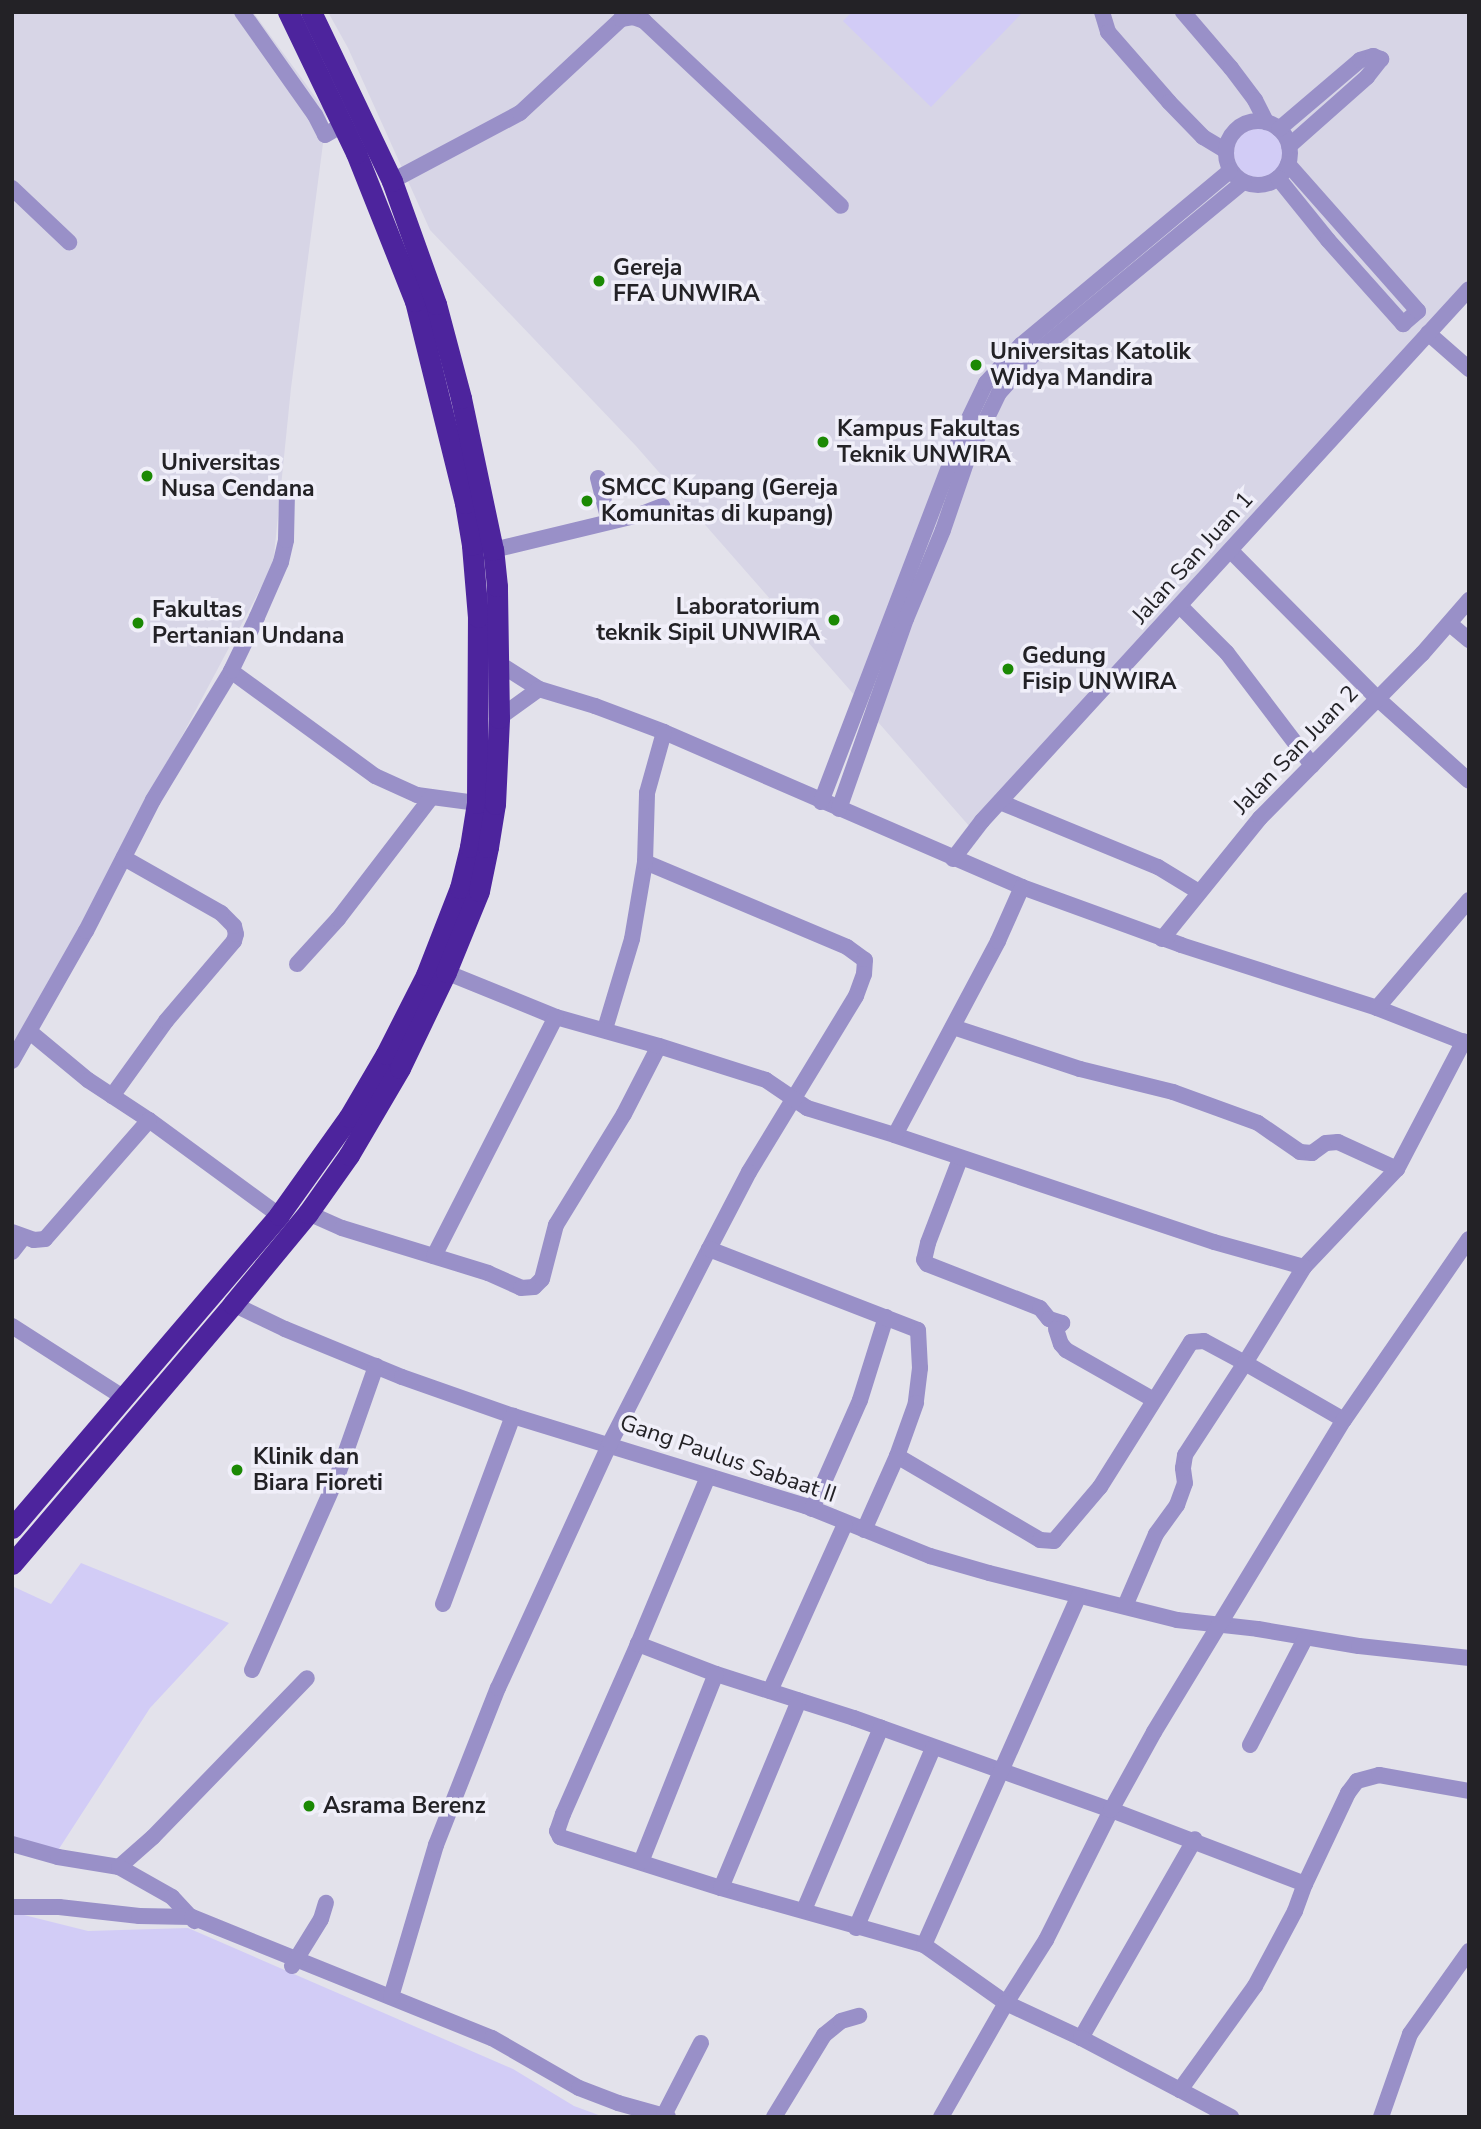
<!DOCTYPE html>
<html>
<head>
<meta charset="utf-8">
<style>
  body { margin:0 }
  #map { position:relative; width:1481px; height:2129px; overflow:hidden; background:#e3e2eb; font-family:"Nunito Sans",sans-serif }
  div>[style] { position:absolute }
  [style*='--x'] { left:calc(var(--x)*1px); top:calc(var(--y)*1px); width:calc(var(--w)*1px); rotate:calc(var(--a)*1deg) }
  .built>* { inset:0; background:#d7d5e6 }
  .green>* { inset:0; background:#d2ccf6 }
  .round { border-radius:50% }
  .minor>* { height:16px; margin:-8px; padding:0 8px; transform-origin:8px; border-radius:8px; background:#9990c8 }
  .minor>.ring { margin:-8px; padding:0; box-sizing:content-box; background:none; border:16px solid #9990c8; border-radius:50% }
  .highway>* { height:21px; margin:-10.5px; padding:0 10.5px; transform-origin:10.5px; border-radius:10.5px; background:#4d249d }
  .dots>* { width:19px; height:19px; translate:-50% -50%; box-sizing:border-box; border:4px solid #f0eff9; border-radius:50% }
  span { translate:-50% -50%; white-space:nowrap; text-align:center; line-height:1.15; -webkit-text-stroke:7px #f0eff9; paint-order:stroke }
  .poi-label { font-size:23px; color:#232226; font-weight:700 }
  .left { translate:0 -50%; text-align:left }
  .right { translate:-100% -50%; text-align:right }
  .street-label { font-size:23px; color:#232226 }
  .frame { position:absolute; inset:0; border:14px solid #232226; pointer-events:none }
</style>
</head>
<body>
<div id="map">
  <div class="built">
    <i style="clip-path:polygon(12px 12px,253px 12px,327px 113px,291px 388px,273px 565px,52px 980px,12px 1047px)"></i>
    <i style="clip-path:polygon(328px 12px,1469px 12px,1469px 284px,970px 827px,636px 446px,430px 230px,348px 48px)"></i>
  </div>
  <div class="green">
    <i style="clip-path:polygon(852px 12px,1023px 12px,931px 107px,843px 21px)"></i>
    <i class="round" style="left:1234px;top:129px;width:48px;height:48px"></i>
    <i style="clip-path:polygon(81px 1563px,229px 1623px,150px 1708px,55px 1855px,12px 1838px,12px 1586px,51px 1604px)"></i>
    <i style="clip-path:polygon(16px 1913px,88px 1931px,188px 1928px,513px 2069px,574px 2106px,604px 2117px,12px 2117px,12px 1914px)"></i>
  </div>
  <div class="minor">
    <i style="--x:242;--y:12;--w:126;--a:54.7"></i>
    <i style="--x:315;--y:115;--w:22;--a:63"></i>
    <i style="--x:325;--y:135;--w:22;--a:-30"></i>
    <i style="--x:1102;--y:12;--w:21;--a:73"></i>
    <i style="--x:1108;--y:32;--w:93;--a:48.9"></i>
    <i style="--x:1169;--y:102;--w:49;--a:45.8"></i>
    <i style="--x:1203;--y:137;--w:27;--a:31"></i>
    <i style="--x:1183;--y:12;--w:74;--a:49.4"></i>
    <i style="--x:1231;--y:68;--w:40;--a:53"></i>
    <i style="--x:1255;--y:100;--w:25;--a:63"></i>
    <i class="ring" style="left:1226px;top:121px;width:48px;height:48px"></i>
    <i style="--x:1279;--y:129;--w:106;--a:-40.4"></i>
    <i style="--x:1360;--y:60;--w:14;--a:-17"></i>
    <i style="--x:1373;--y:56;--w:9;--a:21"></i>
    <i style="--x:1381;--y:59;--w:23;--a:128"></i>
    <i style="--x:1367;--y:77;--w:104;--a:138.5"></i>
    <i style="--x:1278;--y:178;--w:80;--a:51.1"></i>
    <i style="--x:1328;--y:240;--w:113;--a:48.2"></i>
    <i style="--x:1403;--y:324;--w:20;--a:-41"></i>
    <i style="--x:1418;--y:311;--w:196;--a:-131.5"></i>
    <i style="--x:392;--y:181;--w:145;--a:-28"></i>
    <i style="--x:520;--y:113;--w:138;--a:-42.9"></i>
    <i style="--x:621;--y:19;--w:12;--a:-9"></i>
    <i style="--x:633;--y:17;--w:12;--a:20"></i>
    <i style="--x:644;--y:21;--w:270;--a:43.2"></i>
    <i style="--x:12;--y:188;--w:79;--a:43.5"></i>
    <i style="--x:1428;--y:333;--w:55;--a:41.3"></i>
    <i style="--x:598;--y:478;--w:44;--a:75.7"></i>
    <i style="--x:493;--y:550;--w:150;--a:-13.5"></i>
    <i style="--x:639;--y:515;--w:25;--a:-21"></i>
    <i style="--x:1231;--y:551;--w:209;--a:45.2"></i>
    <i style="--x:1378;--y:699;--w:122;--a:42"></i>
    <i style="--x:1180;--y:606;--w:66;--a:45"></i>
    <i style="--x:1227;--y:653;--w:141;--a:52.8"></i>
    <i style="--x:1450;--y:624;--w:25;--a:40"></i>
    <i style="--x:500;--y:664;--w:46;--a:32.7"></i>
    <i style="--x:539;--y:689;--w:59;--a:16.9"></i>
    <i style="--x:595;--y:706;--w:74;--a:20.6"></i>
    <i style="--x:664;--y:732;--w:390;--a:23.4"></i>
    <i style="--x:1022;--y:887;--w:169;--a:20"></i>
    <i style="--x:1181;--y:945;--w:206;--a:17.8"></i>
    <i style="--x:1377;--y:1008;--w:99;--a:21.4"></i>
    <i style="--x:231;--y:671;--w:178;--a:36.1"></i>
    <i style="--x:375;--y:776;--w:46;--a:24.3"></i>
    <i style="--x:417;--y:795;--w:61;--a:7.6"></i>
    <i style="--x:499;--y:718;--w:49;--a:-35.9"></i>
    <i style="--x:821;--y:802;--w:395;--a:-69.1"></i>
    <i style="--x:962;--y:433;--w:55;--a:-64.4"></i>
    <i style="--x:986;--y:383;--w:52;--a:-47.4"></i>
    <i style="--x:1021;--y:345;--w:272;--a:-39.8"></i>
    <i style="--x:1000;--y:802;--w:171;--a:22.4"></i>
    <i style="--x:1158;--y:867;--w:48;--a:31.4"></i>
    <i style="--x:839;--y:809;--w:201;--a:-70.6"></i>
    <i style="--x:906;--y:619;--w:96;--a:-67.4"></i>
    <i style="--x:943;--y:530;--w:77;--a:-71.1"></i>
    <i style="--x:968;--y:457;--w:71;--a:-64.2"></i>
    <i style="--x:999;--y:393;--w:48;--a:-48.4"></i>
    <i style="--x:1031;--y:357;--w:275;--a:-39.5"></i>
    <i style="--x:953;--y:859;--w:48;--a:-52.7"></i>
    <i style="--x:982;--y:821;--w:721;--a:-47.53"></i>
    <i style="--x:645;--y:862;--w:219;--a:22.8"></i>
    <i style="--x:847;--y:947;--w:22;--a:36"></i>
    <i style="--x:865;--y:960;--w:14;--a:94"></i>
    <i style="--x:864;--y:974;--w:23;--a:110"></i>
    <i style="--x:856;--y:996;--w:206;--a:121.3"></i>
    <i style="--x:749;--y:1172;--w:87;--a:117.5"></i>
    <i style="--x:1162;--y:939;--w:156;--a:-51"></i>
    <i style="--x:1260;--y:818;--w:231;--a:-45.4"></i>
    <i style="--x:1422;--y:654;--w:72;--a:-49"></i>
    <i style="--x:297;--y:964;--w:61;--a:-47.7"></i>
    <i style="--x:338;--y:919;--w:153;--a:-52.5"></i>
    <i style="--x:1377;--y:1008;--w:142;--a:-49.6"></i>
    <i style="--x:953;--y:1027;--w:134;--a:18.3"></i>
    <i style="--x:1080;--y:1069;--w:96;--a:13.9"></i>
    <i style="--x:1173;--y:1092;--w:90;--a:20"></i>
    <i style="--x:1258;--y:1123;--w:51;--a:34.6"></i>
    <i style="--x:1300;--y:1152;--w:12;--a:5"></i>
    <i style="--x:1312;--y:1153;--w:17;--a:-36"></i>
    <i style="--x:1326;--y:1143;--w:12;--a:-5"></i>
    <i style="--x:1338;--y:1142;--w:65;--a:24.6"></i>
    <i style="--x:605;--y:1029;--w:94;--a:-73.3"></i>
    <i style="--x:632;--y:939;--w:78;--a:-80.4"></i>
    <i style="--x:645;--y:862;--w:69;--a:-88.3"></i>
    <i style="--x:647;--y:793;--w:63;--a:-74.4"></i>
    <i style="--x:30;--y:1032;--w:75;--a:39.6"></i>
    <i style="--x:88;--y:1080;--w:73;--a:33.3"></i>
    <i style="--x:149;--y:1120;--w:161;--a:36.2"></i>
    <i style="--x:659;--y:1046;--w:112;--a:17.6"></i>
    <i style="--x:766;--y:1080;--w:50;--a:34.3"></i>
    <i style="--x:807;--y:1108;--w:92;--a:17.1"></i>
    <i style="--x:12;--y:1061;--w:150;--a:-60.4"></i>
    <i style="--x:86;--y:931;--w:147;--a:-62.9"></i>
    <i style="--x:153;--y:800;--w:151;--a:-58.8"></i>
    <i style="--x:231;--y:671;--w:60;--a:-64.3"></i>
    <i style="--x:257;--y:617;--w:60;--a:-66.4"></i>
    <i style="--x:281;--y:562;--w:23;--a:-77"></i>
    <i style="--x:286;--y:540;--w:46;--a:-88.8"></i>
    <i style="--x:112;--y:1096;--w:92;--a:-54.2"></i>
    <i style="--x:166;--y:1021;--w:105;--a:-49.6"></i>
    <i style="--x:234;--y:941;--w:7;--a:-74"></i>
    <i style="--x:236;--y:934;--w:8;--a:-104"></i>
    <i style="--x:234;--y:926;--w:18;--a:-135"></i>
    <i style="--x:221;--y:913;--w:112;--a:-150.4"></i>
    <i style="--x:960;--y:1159;--w:90;--a:110.9"></i>
    <i style="--x:928;--y:1243;--w:17;--a:103"></i>
    <i style="--x:924;--y:1260;--w:5;--a:53"></i>
    <i style="--x:927;--y:1264;--w:121;--a:21.3"></i>
    <i style="--x:1040;--y:1308;--w:14;--a:51"></i>
    <i style="--x:1049;--y:1319;--w:14;--a:17"></i>
    <i style="--x:1062;--y:1323;--w:8;--a:135"></i>
    <i style="--x:1056;--y:1329;--w:16;--a:72"></i>
    <i style="--x:1061;--y:1344;--w:8;--a:50"></i>
    <i style="--x:1066;--y:1350;--w:101;--a:29.6"></i>
    <i style="--x:308;--y:1213;--w:37;--a:24"></i>
    <i style="--x:342;--y:1228;--w:153;--a:17.1"></i>
    <i style="--x:488;--y:1273;--w:36;--a:24"></i>
    <i style="--x:521;--y:1288;--w:13;--a:-4"></i>
    <i style="--x:534;--y:1287;--w:11;--a:-45"></i>
    <i style="--x:542;--y:1279;--w:56;--a:-75.5"></i>
    <i style="--x:556;--y:1225;--w:130;--a:-58.5"></i>
    <i style="--x:624;--y:1114;--w:76;--a:-62.8"></i>
    <i style="--x:659;--y:1046;--w:107;--a:-164.3"></i>
    <i style="--x:556;--y:1017;--w:119;--a:-157.8"></i>
    <i style="--x:12;--y:1232;--w:23;--a:20"></i>
    <i style="--x:34;--y:1240;--w:11;--a:-5"></i>
    <i style="--x:45;--y:1239;--w:158;--a:-48.8"></i>
    <i style="--x:12;--y:1252;--w:18;--a:-52"></i>
    <i style="--x:434;--y:1256;--w:268;--a:-63"></i>
    <i style="--x:1304;--y:1267;--w:135;--a:-46.5"></i>
    <i style="--x:1397;--y:1169;--w:144;--a:-62.4"></i>
    <i style="--x:233;--y:1304;--w:58;--a:25.7"></i>
    <i style="--x:285;--y:1329;--w:126;--a:22.3"></i>
    <i style="--x:402;--y:1377;--w:118;--a:19.4"></i>
    <i style="--x:513;--y:1416;--w:307;--a:17.1"></i>
    <i style="--x:806;--y:1506;--w:134;--a:22"></i>
    <i style="--x:930;--y:1556;--w:61;--a:16.1"></i>
    <i style="--x:989;--y:1573;--w:194;--a:14"></i>
    <i style="--x:1177;--y:1620;--w:81;--a:6.3"></i>
    <i style="--x:1258;--y:1629;--w:102;--a:9.6"></i>
    <i style="--x:1359;--y:1646;--w:111;--a:6.2"></i>
    <i style="--x:12;--y:1326;--w:133;--a:32.7"></i>
    <i style="--x:897;--y:1456;--w:166;--a:30.4"></i>
    <i style="--x:1040;--y:1540;--w:14;--a:4"></i>
    <i style="--x:1054;--y:1541;--w:71;--a:-49.6"></i>
    <i style="--x:1100;--y:1487;--w:171;--a:-57.9"></i>
    <i style="--x:1191;--y:1342;--w:13;--a:-4"></i>
    <i style="--x:1204;--y:1341;--w:47;--a:28.2"></i>
    <i style="--x:1245;--y:1363;--w:113;--a:-58.4"></i>
    <i style="--x:1304;--y:1267;--w:93;--a:-164.5"></i>
    <i style="--x:1214;--y:1242;--w:336;--a:-161.5"></i>
    <i style="--x:895;--y:1135;--w:220;--a:-62"></i>
    <i style="--x:998;--y:941;--w:59;--a:-66"></i>
    <i style="--x:812;--y:1509;--w:119;--a:-66.2"></i>
    <i style="--x:860;--y:1400;--w:87;--a:-72.6"></i>
    <i style="--x:443;--y:1604;--w:201;--a:-69.6"></i>
    <i style="--x:1125;--y:1606;--w:78;--a:-66.7"></i>
    <i style="--x:1156;--y:1534;--w:36;--a:-54"></i>
    <i style="--x:1177;--y:1505;--w:23;--a:-70"></i>
    <i style="--x:1185;--y:1483;--w:15;--a:-98"></i>
    <i style="--x:1183;--y:1468;--w:13;--a:-81"></i>
    <i style="--x:1185;--y:1455;--w:110;--a:-56.9"></i>
    <i style="--x:1245;--y:1363;--w:114;--a:29.9"></i>
    <i style="--x:638;--y:1644;--w:186;--a:113.8"></i>
    <i style="--x:563;--y:1814;--w:18;--a:109"></i>
    <i style="--x:557;--y:1831;--w:7;--a:63"></i>
    <i style="--x:560;--y:1837;--w:169;--a:17.6"></i>
    <i style="--x:721;--y:1888;--w:211;--a:15.7"></i>
    <i style="--x:924;--y:1945;--w:100;--a:35.3"></i>
    <i style="--x:1006;--y:2003;--w:75;--a:-57.6"></i>
    <i style="--x:1046;--y:1940;--w:145;--a:-63.4"></i>
    <i style="--x:1111;--y:1810;--w:273;--a:-160.3"></i>
    <i style="--x:854;--y:1718;--w:145;--a:-162.3"></i>
    <i style="--x:716;--y:1674;--w:84;--a:-159"></i>
    <i style="--x:638;--y:1644;--w:181;--a:-67.3"></i>
    <i style="--x:252;--y:1670;--w:211;--a:-66.2"></i>
    <i style="--x:337;--y:1477;--w:118;--a:-70.6"></i>
    <i style="--x:770;--y:1691;--w:183;--a:-65.8"></i>
    <i style="--x:1250;--y:1745;--w:119;--a:-62.6"></i>
    <i style="--x:12;--y:1844;--w:48;--a:15.8"></i>
    <i style="--x:58;--y:1857;--w:62;--a:9.3"></i>
    <i style="--x:119;--y:1867;--w:45;--a:-41.4"></i>
    <i style="--x:153;--y:1837;--w:221;--a:-45.9"></i>
    <i style="--x:641;--y:1862;--w:202;--a:-68.3"></i>
    <i style="--x:119;--y:1867;--w:61;--a:29.5"></i>
    <i style="--x:172;--y:1897;--w:33;--a:47"></i>
    <i style="--x:1305;--y:1884;--w:101;--a:-64.7"></i>
    <i style="--x:1348;--y:1793;--w:15;--a:-53"></i>
    <i style="--x:1357;--y:1781;--w:23;--a:-15"></i>
    <i style="--x:1379;--y:1775;--w:91;--a:10.1"></i>
    <i style="--x:721;--y:1888;--w:203;--a:-67.4"></i>
    <i style="--x:12;--y:1907;--w:47;--a:0"></i>
    <i style="--x:59;--y:1907;--w:81;--a:6.4"></i>
    <i style="--x:139;--y:1916;--w:53;--a:1.1"></i>
    <i style="--x:192;--y:1917;--w:323;--a:22"></i>
    <i style="--x:492;--y:2038;--w:100;--a:29.9"></i>
    <i style="--x:579;--y:2088;--w:42;--a:21"></i>
    <i style="--x:618;--y:2103;--w:52;--a:15.6"></i>
    <i style="--x:804;--y:1910;--w:198;--a:-67.1"></i>
    <i style="--x:856;--y:1928;--w:196;--a:-66.8"></i>
    <i style="--x:924;--y:1945;--w:382;--a:-66.1"></i>
    <i style="--x:292;--y:1966;--w:55;--a:-58.3"></i>
    <i style="--x:321;--y:1919;--w:17;--a:-73"></i>
    <i style="--x:391;--y:1997;--w:159;--a:-73.5"></i>
    <i style="--x:436;--y:1845;--w:169;--a:-68.5"></i>
    <i style="--x:498;--y:1688;--w:269;--a:-65.4"></i>
    <i style="--x:610;--y:1443;--w:218;--a:-63"></i>
    <i style="--x:709;--y:1249;--w:224;--a:21.2"></i>
    <i style="--x:918;--y:1330;--w:38;--a:87"></i>
    <i style="--x:920;--y:1368;--w:35;--a:97"></i>
    <i style="--x:916;--y:1403;--w:56;--a:109.7"></i>
    <i style="--x:897;--y:1456;--w:81;--a:114"></i>
    <i style="--x:1081;--y:2038;--w:229;--a:-60.2"></i>
    <i style="--x:1180;--y:2090;--w:58;--a:27.9"></i>
    <i style="--x:664;--y:2115;--w:81;--a:-62.8"></i>
    <i style="--x:774;--y:2117;--w:96;--a:-58.6"></i>
    <i style="--x:824;--y:2035;--w:22;--a:-39"></i>
    <i style="--x:841;--y:2021;--w:19;--a:-16"></i>
    <i style="--x:941;--y:2117;--w:131;--a:-60.3"></i>
    <i style="--x:1006;--y:2003;--w:83;--a:25"></i>
    <i style="--x:1081;--y:2038;--w:112;--a:27.7"></i>
    <i style="--x:1180;--y:2090;--w:128;--a:-54.2"></i>
    <i style="--x:1255;--y:1986;--w:85;--a:-61.9"></i>
    <i style="--x:1295;--y:1911;--w:29;--a:-70"></i>
    <i style="--x:1305;--y:1884;--w:208;--a:-159.1"></i>
    <i style="--x:1111;--y:1810;--w:89;--a:-61.1"></i>
    <i style="--x:1154;--y:1732;--w:365;--a:-58.7"></i>
    <i style="--x:1344;--y:1420;--w:220;--a:-55.4"></i>
    <i style="--x:1381;--y:2117;--w:88;--a:-70.7"></i>
    <i style="--x:1410;--y:2034;--w:102;--a:-54.6"></i>
  </div>
  <div class="highway">
    <i style="--x:12;--y:1528;--w:411;--a:-49.5"></i>
    <i style="--x:279;--y:1215;--w:120;--a:-54.5"></i>
    <i style="--x:349;--y:1117;--w:73;--a:-59.6"></i>
    <i style="--x:386;--y:1054;--w:89;--a:-63.1"></i>
    <i style="--x:426;--y:975;--w:93;--a:-68.7"></i>
    <i style="--x:460;--y:888;--w:42;--a:-76.3"></i>
    <i style="--x:470;--y:847;--w:45;--a:-81"></i>
    <i style="--x:477;--y:803;--w:186;--a:-89.7"></i>
    <i style="--x:478;--y:617;--w:72;--a:-94.8"></i>
    <i style="--x:472;--y:545;--w:43;--a:-99.5"></i>
    <i style="--x:465;--y:503;--w:208;--a:-103.9"></i>
    <i style="--x:415;--y:301;--w:159;--a:-111.7"></i>
    <i style="--x:356;--y:153;--w:157;--a:-115.7"></i>
    <i style="--x:12;--y:1564;--w:341;--a:-49.6"></i>
    <i style="--x:233;--y:1304;--w:118;--a:-50.5"></i>
    <i style="--x:308;--y:1213;--w:71;--a:-54.7"></i>
    <i style="--x:349;--y:1155;--w:101;--a:-59.6"></i>
    <i style="--x:400;--y:1068;--w:106;--a:-64.4"></i>
    <i style="--x:446;--y:972;--w:87;--a:-67.8"></i>
    <i style="--x:479;--y:891;--w:45;--a:-78.4"></i>
    <i style="--x:488;--y:847;--w:44;--a:-80.8"></i>
    <i style="--x:495;--y:804;--w:86;--a:-87.3"></i>
    <i style="--x:499;--y:718;--w:132;--a:-90.9"></i>
    <i style="--x:497;--y:586;--w:36;--a:-96"></i>
    <i style="--x:493;--y:550;--w:155;--a:-101.9"></i>
    <i style="--x:461;--y:398;--w:97;--a:-104.9"></i>
    <i style="--x:436;--y:304;--w:131;--a:-109.7"></i>
    <i style="--x:392;--y:181;--w:187;--a:-115.6"></i>
  </div>
  <div class="dots">
    <i style="left:599px;top:281px;background:#1b8904"></i>
    <i style="left:976px;top:365px;background:#1b8904"></i>
    <i style="left:823px;top:442px;background:#1b8904"></i>
    <i style="left:147px;top:476px;background:#1b8904"></i>
    <i style="left:587px;top:501px;background:#1b8904"></i>
    <i style="left:834px;top:620px;background:#1b8904"></i>
    <i style="left:138px;top:623px;background:#1b8904"></i>
    <i style="left:1008px;top:669px;background:#1b8904"></i>
    <i style="left:237px;top:1470px;background:#1b8904"></i>
    <i style="left:309px;top:1806px;background:#1b8904"></i>
  </div>
  <div class="poi-label">
    <span class="left" style="left:613px;top:281px">Gereja<br>FFA UNWIRA</span>
    <span class="left" style="left:990px;top:365px">Universitas Katolik<br>Widya Mandira</span>
    <span class="left" style="left:837px;top:442px">Kampus Fakultas<br>Teknik UNWIRA</span>
    <span class="left" style="left:161px;top:476px">Universitas<br>Nusa Cendana</span>
    <span class="left" style="left:601px;top:501px">SMCC Kupang (Gereja<br>Komunitas di kupang)</span>
    <span class="right" style="left:820px;top:620px">Laboratorium<br>teknik Sipil UNWIRA</span>
    <span class="left" style="left:152px;top:623px">Fakultas<br>Pertanian Undana</span>
    <span class="left" style="left:1022px;top:669px">Gedung<br>Fisip UNWIRA</span>
    <span class="left" style="left:253px;top:1470px">Klinik dan<br>Biara Fioreti</span>
    <span class="left" style="left:323px;top:1806px">Asrama Berenz</span>
  </div>
  <div class="street-label">
    <span style="left:1193px;top:558px;rotate:-48deg">Jalan San Juan 1</span>
    <span style="left:1296px;top:750px;rotate:-46deg">Jalan San Juan 2</span>
    <span style="left:728px;top:1459px;rotate:19deg">Gang Paulus Sabaat II</span>
  </div>
  <div class="frame"></div>
</div>
</body>
</html>
